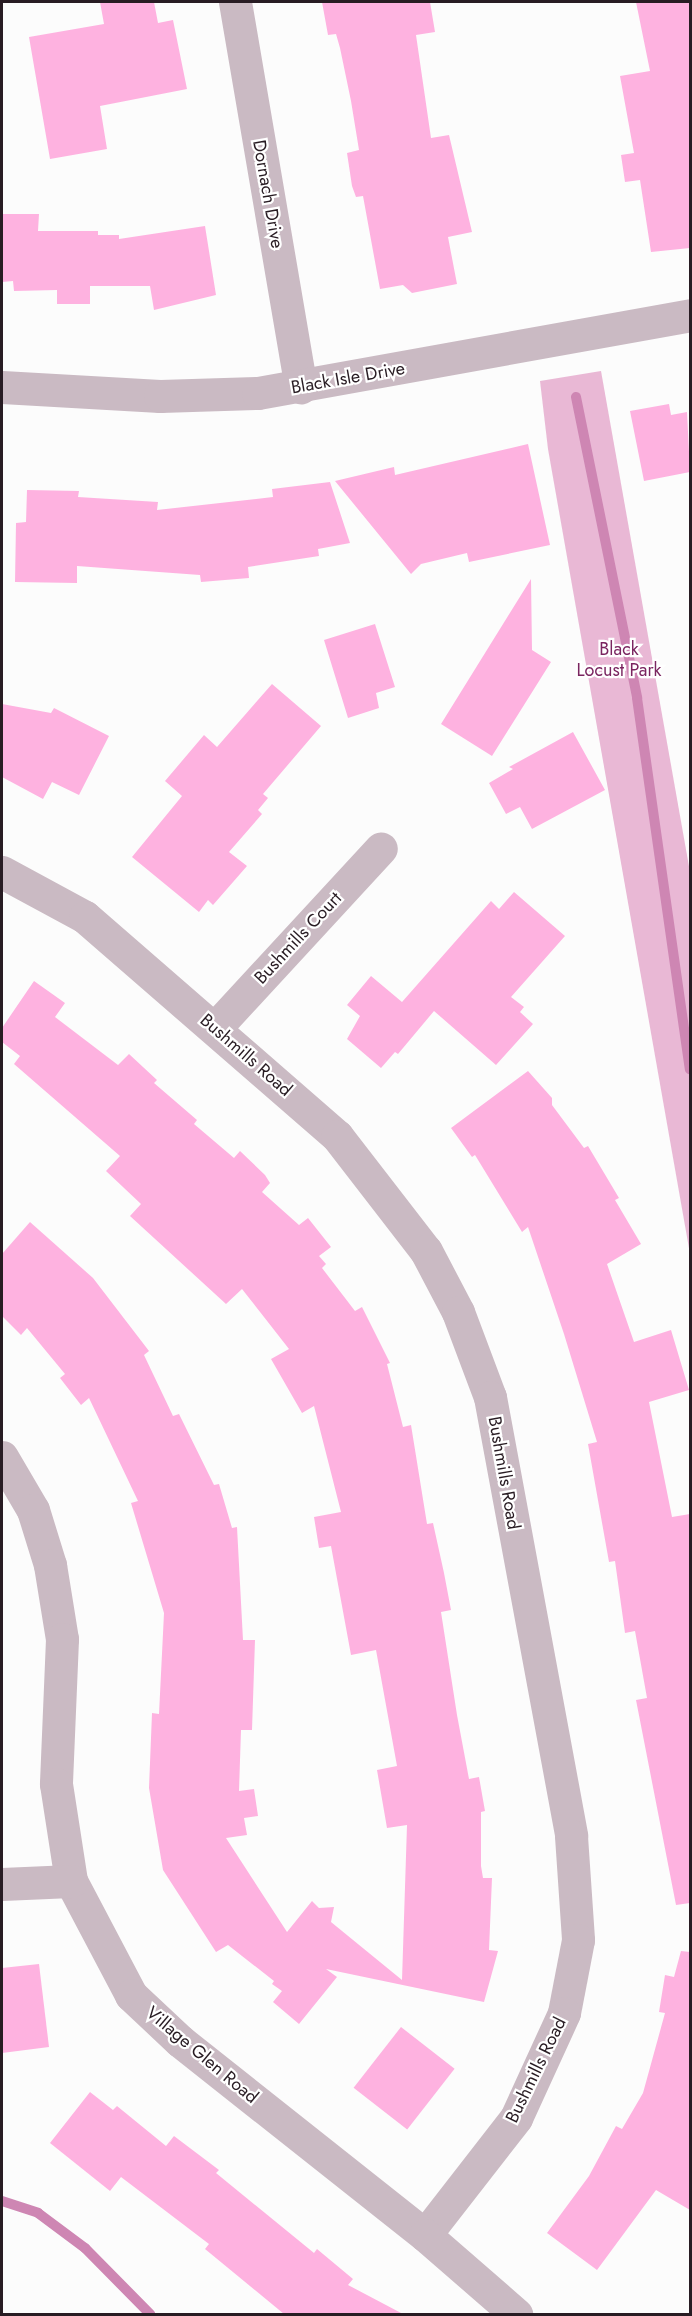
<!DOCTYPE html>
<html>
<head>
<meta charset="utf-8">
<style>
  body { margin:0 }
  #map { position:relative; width:692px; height:2316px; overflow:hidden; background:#fcfcfc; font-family:Jost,sans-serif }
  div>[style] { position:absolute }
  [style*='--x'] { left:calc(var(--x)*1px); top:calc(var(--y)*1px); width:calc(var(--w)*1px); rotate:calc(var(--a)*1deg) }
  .green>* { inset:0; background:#e9b8d5 }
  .stream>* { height:10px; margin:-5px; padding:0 5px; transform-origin:5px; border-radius:5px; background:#ce86b3 }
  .building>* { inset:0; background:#feb2e0; transform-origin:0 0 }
  .minor>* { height:33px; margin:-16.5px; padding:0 16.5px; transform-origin:16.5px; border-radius:16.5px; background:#cabac3 }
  span { translate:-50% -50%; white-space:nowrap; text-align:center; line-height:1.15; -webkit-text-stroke:4.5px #fff; paint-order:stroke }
  .street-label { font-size:18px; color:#281c23 }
  .park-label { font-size:18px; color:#7a2560 }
  .frame { position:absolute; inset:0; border:3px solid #281c23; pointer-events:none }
</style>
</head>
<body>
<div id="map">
  <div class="green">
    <i style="clip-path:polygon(601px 371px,690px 872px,690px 1254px,548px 449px,540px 381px)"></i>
  </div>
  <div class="stream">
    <i style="--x:576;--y:397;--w:307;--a:78.5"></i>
    <i style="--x:637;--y:698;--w:375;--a:81.9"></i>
    <i style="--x:2;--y:2201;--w:38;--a:18"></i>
    <i style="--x:38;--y:2213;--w:59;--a:36.7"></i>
    <i style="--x:85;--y:2248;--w:93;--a:45.4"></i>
  </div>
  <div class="building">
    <i style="clip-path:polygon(100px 2px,154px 2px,158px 23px,173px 20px,187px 89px,100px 106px,107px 149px,50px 159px,29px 37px,104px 24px)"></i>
    <i style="clip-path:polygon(322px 2px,430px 2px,435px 32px,416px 35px,431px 138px,449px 135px,472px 232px,448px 237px,457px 284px,412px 293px,403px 285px,380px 289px,363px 196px,356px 197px,352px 186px,347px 153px,359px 150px,351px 101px,340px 48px,336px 34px,328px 35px)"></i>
    <i style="clip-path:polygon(636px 2px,690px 2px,690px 248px,651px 252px,640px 180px,625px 182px,621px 155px,634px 153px,620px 76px,650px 71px)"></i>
    <i style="clip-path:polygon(2px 214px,39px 214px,38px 231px,98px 231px,98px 235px,119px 235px,119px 239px,205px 226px,216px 295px,154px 310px,150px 286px,90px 286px,90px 304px,57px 304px,57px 290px,14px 291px,13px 281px,2px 282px)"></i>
    <i style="clip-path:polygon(669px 404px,671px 415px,687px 412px,690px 472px,644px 481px,630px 411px)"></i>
    <i style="clip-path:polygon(528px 444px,550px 545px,469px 562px,467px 553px,421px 564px,411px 574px,335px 481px,394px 467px,395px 475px)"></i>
    <i style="clip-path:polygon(330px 482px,350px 543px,318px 549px,319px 556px,248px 567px,249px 578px,201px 582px,200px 575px,77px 566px,77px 583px,15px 582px,16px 523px,26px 522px,27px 490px,79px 491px,78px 497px,158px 502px,157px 510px,273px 497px,272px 489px)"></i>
    <i style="clip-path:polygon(531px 579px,532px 650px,551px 662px,492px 756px,441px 724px)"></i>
    <i style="clip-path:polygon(375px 624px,395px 687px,376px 693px,379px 708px,348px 718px,324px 640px)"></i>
    <i style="clip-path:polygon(272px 684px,321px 726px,263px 794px,268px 798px,258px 810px,262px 814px,229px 852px,247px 866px,213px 905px,208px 900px,199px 912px,132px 857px,182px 796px,165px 781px,204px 735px,217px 747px)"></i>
    <i style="clip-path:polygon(2px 704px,51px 713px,54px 708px,109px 736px,79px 795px,52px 782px,43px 799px,2px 777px)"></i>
    <i style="clip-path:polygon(573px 732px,605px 790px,532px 829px,520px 807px,506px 814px,489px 783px,513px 769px,509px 767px)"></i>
    <i style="clip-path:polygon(514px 892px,565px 936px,511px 997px,524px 1007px,520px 1012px,533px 1024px,496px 1065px,434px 1011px,398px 1054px,395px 1052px,381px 1068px,347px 1039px,360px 1016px,347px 1005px,371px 976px,402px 1002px,491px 901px,499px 909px)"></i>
    <i style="clip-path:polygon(34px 981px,65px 1003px,55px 1017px,118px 1065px,129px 1054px,157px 1080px,154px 1083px,197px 1120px,194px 1124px,234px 1158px,240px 1151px,265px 1175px,270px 1183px,262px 1192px,299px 1225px,308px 1218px,331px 1247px,319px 1256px,326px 1264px,322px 1268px,355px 1311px,362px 1307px,390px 1363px,387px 1364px,403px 1427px,411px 1425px,427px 1524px,433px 1523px,444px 1573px,451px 1610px,441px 1612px,457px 1715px,469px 1779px,479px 1777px,485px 1811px,481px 1812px,481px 1866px,483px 1878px,492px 1878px,489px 1950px,498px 1951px,484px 2002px,326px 1969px,337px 1977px,299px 2024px,273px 2002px,282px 1991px,272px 1984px,274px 1981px,228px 1945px,216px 1952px,163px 1870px,149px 1788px,152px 1713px,159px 1714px,164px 1613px,131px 1503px,138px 1501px,89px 1398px,81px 1405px,60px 1378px,65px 1374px,27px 1328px,21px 1335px,2px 1316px,2px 1254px,30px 1222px,93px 1278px,149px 1351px,144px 1355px,173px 1416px,179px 1414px,214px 1485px,219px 1484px,232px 1528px,237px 1527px,243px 1640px,255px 1640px,252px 1730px,241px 1730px,239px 1791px,254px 1789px,258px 1816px,244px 1818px,247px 1835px,226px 1838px,287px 1932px,312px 1901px,319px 1908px,334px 1907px,331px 1922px,402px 1980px,407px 1825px,387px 1828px,377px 1770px,397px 1766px,376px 1650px,351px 1655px,331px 1546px,319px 1548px,314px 1517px,341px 1512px,314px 1406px,302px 1413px,271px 1359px,289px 1349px,242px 1289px,226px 1304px,130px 1216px,141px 1204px,106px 1171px,120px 1156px,14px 1064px,20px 1056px,2px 1042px,2px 1028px)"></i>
    <i style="clip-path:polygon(528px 1071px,552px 1098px,552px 1105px,584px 1148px,588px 1146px,619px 1198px,615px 1200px,641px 1244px,607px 1264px,634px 1342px,671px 1330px,689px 1390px,649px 1402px,672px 1517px,690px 1514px,690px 1903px,676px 1905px,636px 1700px,647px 1698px,635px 1631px,625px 1633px,615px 1561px,609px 1562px,588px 1444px,597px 1442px,564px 1334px,528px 1227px,522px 1232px,475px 1155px,472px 1157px,451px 1128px)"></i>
    <i style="clip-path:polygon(681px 1951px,690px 1952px,690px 2210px,656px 2190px,597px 2270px,547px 2233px,589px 2176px,616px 2126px,622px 2129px,643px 2093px,665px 2013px,659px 2012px,665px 1975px,674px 1977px)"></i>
    <i style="clip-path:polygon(39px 1964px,49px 2047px,2px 2053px,2px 1968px)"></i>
    <i style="left:401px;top:2027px;width:68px;height:77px;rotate:38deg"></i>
    <i style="clip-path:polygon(90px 2092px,113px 2110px,117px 2106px,166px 2146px,174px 2136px,219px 2170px,216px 2173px,314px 2253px,317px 2249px,353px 2279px,348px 2285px,403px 2314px,284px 2314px,205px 2249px,209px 2244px,121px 2177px,110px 2191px,50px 2143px)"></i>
  </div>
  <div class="minor">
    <i style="--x:235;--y:2;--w:391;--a:80.3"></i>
    <i style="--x:2;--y:387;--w:158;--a:3.3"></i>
    <i style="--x:160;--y:396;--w:98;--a:-1.8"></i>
    <i style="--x:258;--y:393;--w:439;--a:-10.2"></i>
    <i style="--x:2;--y:872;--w:94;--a:28.5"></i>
    <i style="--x:85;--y:917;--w:334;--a:41"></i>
    <i style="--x:337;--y:1136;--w:145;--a:52.3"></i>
    <i style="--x:426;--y:1251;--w:69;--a:62.3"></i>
    <i style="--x:458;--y:1312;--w:91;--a:69.4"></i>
    <i style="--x:490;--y:1397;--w:446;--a:79.5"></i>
    <i style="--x:571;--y:1836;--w:104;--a:86.1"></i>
    <i style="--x:578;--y:1940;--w:74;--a:100.9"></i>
    <i style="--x:564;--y:2013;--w:115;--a:114.6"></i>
    <i style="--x:516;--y:2118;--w:148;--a:127.9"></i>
    <i style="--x:216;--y:1027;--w:243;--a:-47.3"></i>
    <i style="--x:2;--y:1457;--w:61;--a:59.7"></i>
    <i style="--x:33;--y:1510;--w:58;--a:72.8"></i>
    <i style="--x:50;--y:1565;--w:75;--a:80.8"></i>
    <i style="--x:62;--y:1639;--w:145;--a:92.4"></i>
    <i style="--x:56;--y:1784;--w:98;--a:81.2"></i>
    <i style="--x:71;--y:1881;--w:129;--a:62.2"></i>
    <i style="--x:131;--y:1995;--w:67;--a:43.2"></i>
    <i style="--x:180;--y:2041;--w:313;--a:38.4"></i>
    <i style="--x:425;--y:2235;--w:121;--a:41"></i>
    <i style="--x:2;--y:1884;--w:69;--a:-2.5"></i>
  </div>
  <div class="street-label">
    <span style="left:268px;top:194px;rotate:80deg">Dornach Drive</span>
    <span style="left:348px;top:378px;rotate:-10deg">Black Isle Drive</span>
    <span style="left:298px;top:938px;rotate:-47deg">Bushmills Court</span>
    <span style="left:246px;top:1055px;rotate:41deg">Bushmills Road</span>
    <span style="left:504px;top:1473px;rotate:80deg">Bushmills Road</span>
    <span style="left:202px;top:2055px;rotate:40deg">Village Glen Road</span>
    <span style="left:536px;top:2070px;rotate:-64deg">Bushmills Road</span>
  </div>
  <div class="park-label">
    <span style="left:619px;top:660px">Black<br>Locust Park</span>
  </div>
  <div class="frame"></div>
</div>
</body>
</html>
